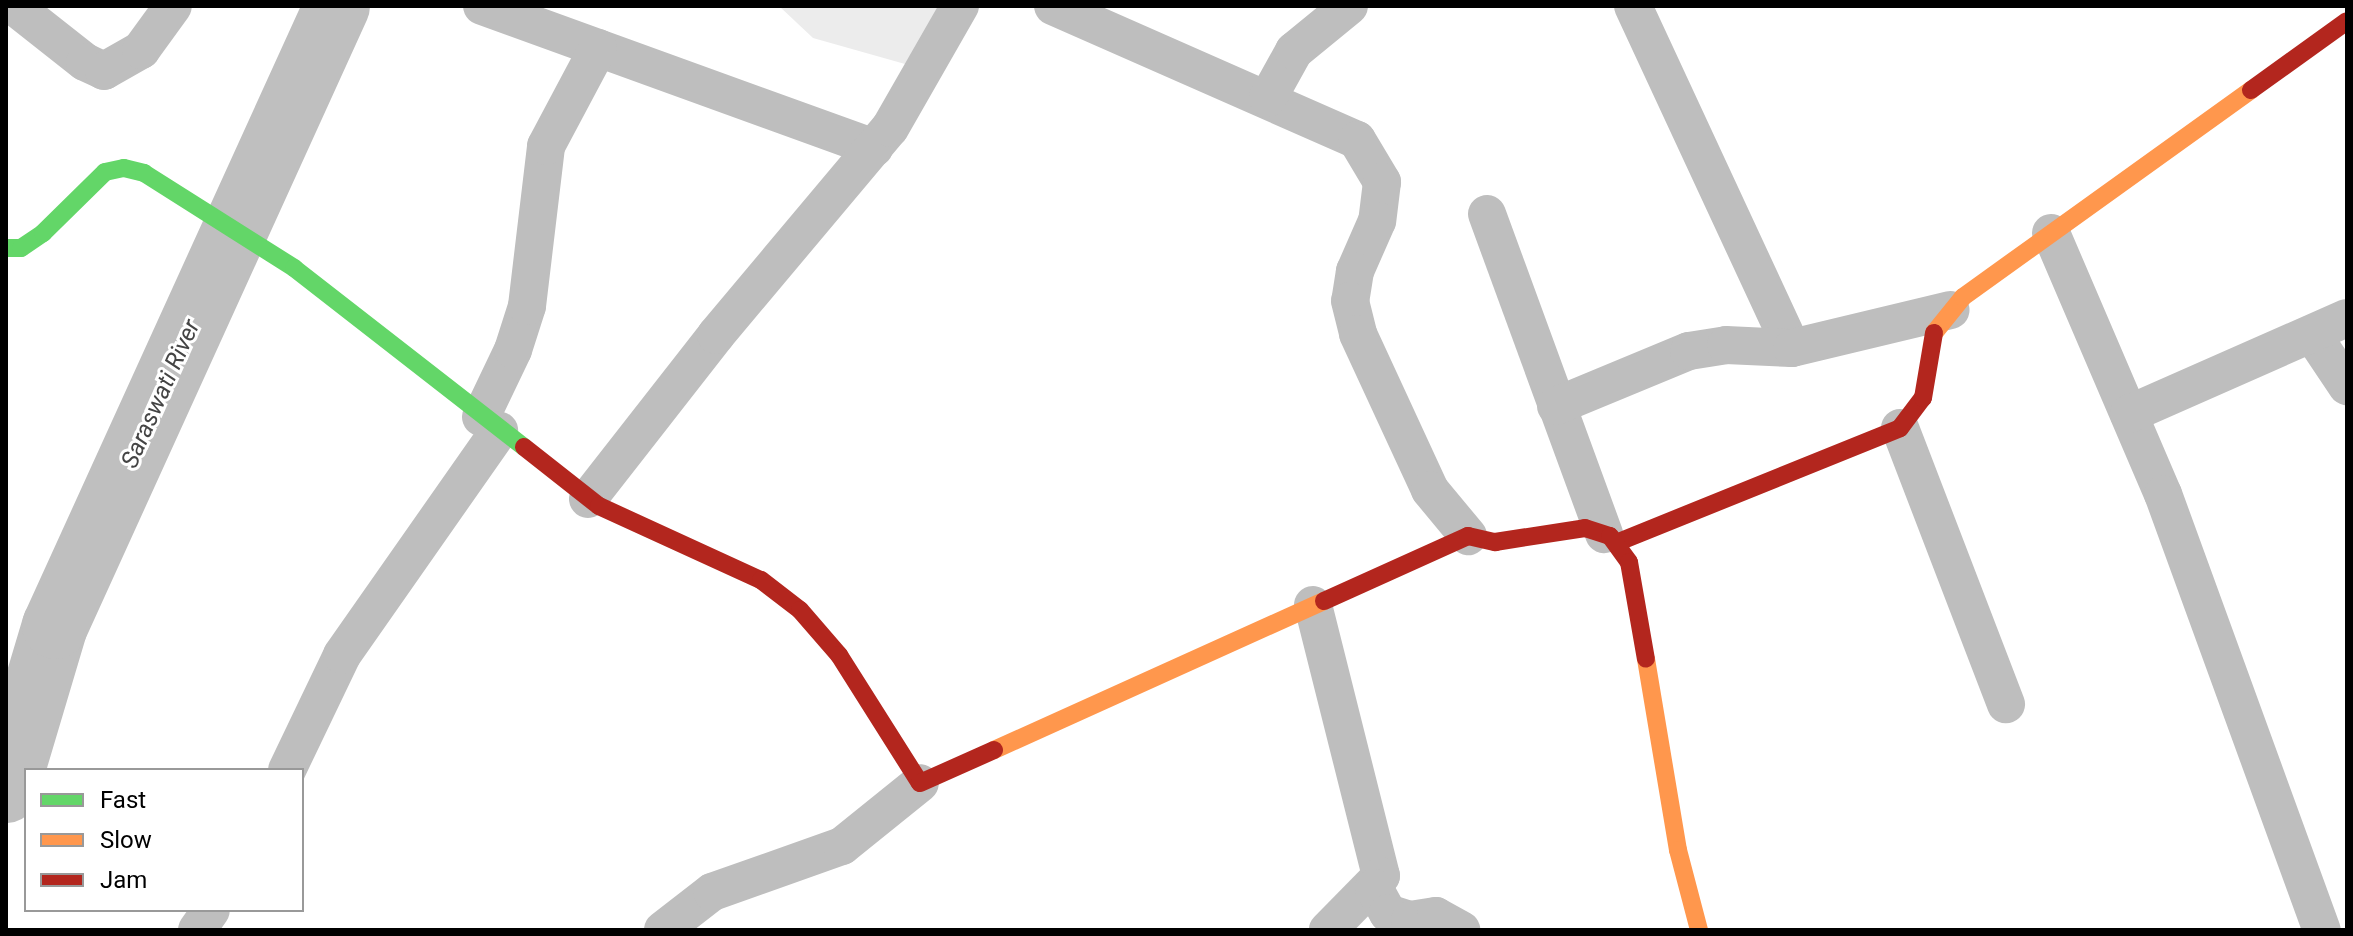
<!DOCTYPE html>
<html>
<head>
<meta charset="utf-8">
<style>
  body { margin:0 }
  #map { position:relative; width:2353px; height:936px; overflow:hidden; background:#fff; font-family:Roboto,sans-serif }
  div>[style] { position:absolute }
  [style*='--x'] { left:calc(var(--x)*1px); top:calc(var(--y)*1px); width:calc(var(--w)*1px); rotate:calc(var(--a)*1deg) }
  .green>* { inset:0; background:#ececec }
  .river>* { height:66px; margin:-33px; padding:0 33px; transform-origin:33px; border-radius:33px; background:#bfbfbf }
  .street>* { height:38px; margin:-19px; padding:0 19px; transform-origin:19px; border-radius:19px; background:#bebebe }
  .fast>* { height:18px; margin:-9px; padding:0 9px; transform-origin:9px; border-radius:9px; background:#63d668 }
  .slow>* { height:18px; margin:-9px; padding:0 9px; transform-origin:9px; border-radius:9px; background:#ff974d }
  .jam>* { height:18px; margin:-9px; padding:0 9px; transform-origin:9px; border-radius:9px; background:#b3261e }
  span { translate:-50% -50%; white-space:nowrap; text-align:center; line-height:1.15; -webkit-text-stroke:6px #fff; paint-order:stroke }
  .water-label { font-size:24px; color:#444; font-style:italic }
  .frame { position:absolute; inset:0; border:8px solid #000; pointer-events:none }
  .legend { position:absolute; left:24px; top:768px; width:280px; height:144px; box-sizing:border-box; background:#fff; border:2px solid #999; margin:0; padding:10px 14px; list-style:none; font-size:24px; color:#000 }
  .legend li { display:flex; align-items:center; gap:16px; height:40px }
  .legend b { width:40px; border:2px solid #999 }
</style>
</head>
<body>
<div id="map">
  <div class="green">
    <i style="clip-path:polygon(779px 6px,942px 6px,905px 64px,813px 38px)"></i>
  </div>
  <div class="river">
    <i style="--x:6;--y:790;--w:171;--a:-73.4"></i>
    <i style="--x:55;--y:626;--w:681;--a:-65.54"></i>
  </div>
  <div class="street">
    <i style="--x:14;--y:6;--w:90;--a:38.3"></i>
    <i style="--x:85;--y:62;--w:21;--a:25"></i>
    <i style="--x:104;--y:71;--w:43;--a:-29.6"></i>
    <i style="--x:141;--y:50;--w:54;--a:-54"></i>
    <i style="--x:482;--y:6;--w:417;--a:19.9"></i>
    <i style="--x:1053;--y:6;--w:332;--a:23.8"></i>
    <i style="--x:1357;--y:140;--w:49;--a:59.2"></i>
    <i style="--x:1382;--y:182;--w:39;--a:97"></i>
    <i style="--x:1377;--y:221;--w:55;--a:113.7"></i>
    <i style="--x:1355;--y:271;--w:30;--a:99"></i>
    <i style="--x:1350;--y:301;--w:34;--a:76"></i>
    <i style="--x:1358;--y:334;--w:172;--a:65.2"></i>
    <i style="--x:1430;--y:490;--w:60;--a:50.4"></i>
    <i style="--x:1633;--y:6;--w:377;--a:65.1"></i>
    <i style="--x:1268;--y:98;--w:54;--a:-61"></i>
    <i style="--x:1294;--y:51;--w:71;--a:-39.3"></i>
    <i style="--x:1487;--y:214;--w:341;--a:69.9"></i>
    <i style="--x:2051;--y:233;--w:284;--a:66.8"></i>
    <i style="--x:2163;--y:494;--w:464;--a:70"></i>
    <i style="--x:2312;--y:334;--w:63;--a:56.1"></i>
    <i style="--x:1556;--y:406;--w:144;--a:-22.5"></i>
    <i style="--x:1689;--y:351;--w:37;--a:-9"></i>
    <i style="--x:1726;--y:345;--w:66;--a:2.6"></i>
    <i style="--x:1792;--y:348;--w:163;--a:-13.5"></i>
    <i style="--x:2129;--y:414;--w:238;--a:-23.8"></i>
    <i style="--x:481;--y:417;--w:74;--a:-64.5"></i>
    <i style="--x:513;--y:350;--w:46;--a:-72.3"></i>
    <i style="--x:527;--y:306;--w:161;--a:-83.2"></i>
    <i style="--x:546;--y:146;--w:111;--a:-62"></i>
    <i style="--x:1900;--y:428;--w:296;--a:69"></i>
    <i style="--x:588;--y:499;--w:208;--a:-52"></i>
    <i style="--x:716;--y:335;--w:270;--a:-50"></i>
    <i style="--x:890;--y:128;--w:141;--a:-60.2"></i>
    <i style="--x:1313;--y:605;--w:279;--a:75.9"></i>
    <i style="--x:1381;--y:876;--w:76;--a:134.5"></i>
    <i style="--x:287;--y:770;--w:127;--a:-64.4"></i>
    <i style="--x:342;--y:655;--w:274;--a:-55"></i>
    <i style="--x:1374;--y:888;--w:29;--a:61"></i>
    <i style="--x:1388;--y:913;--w:23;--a:18"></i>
    <i style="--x:1410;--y:920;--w:26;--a:-9"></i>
    <i style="--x:1436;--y:916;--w:29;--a:29"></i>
    <i style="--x:197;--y:930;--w:24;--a:-55"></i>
    <i style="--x:663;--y:930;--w:62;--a:-37.8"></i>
    <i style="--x:712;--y:892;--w:138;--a:-19.5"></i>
    <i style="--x:842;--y:846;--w:100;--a:-38.9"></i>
  </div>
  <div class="fast">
    <i style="--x:6;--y:248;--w:15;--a:0"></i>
    <i style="--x:21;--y:248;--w:27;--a:-34"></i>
    <i style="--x:43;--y:233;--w:87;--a:-44.5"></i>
    <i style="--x:105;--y:172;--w:19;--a:-12"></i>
    <i style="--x:124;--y:168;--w:21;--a:14"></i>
    <i style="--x:144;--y:173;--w:178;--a:32.3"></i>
    <i style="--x:294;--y:268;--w:291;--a:37.9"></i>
  </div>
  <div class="slow">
    <i style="--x:1934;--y:333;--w:46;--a:-51.1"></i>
    <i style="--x:1963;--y:297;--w:355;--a:-35.7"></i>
    <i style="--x:1646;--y:659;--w:194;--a:80.5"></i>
    <i style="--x:1678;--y:850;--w:83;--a:75.3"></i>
    <i style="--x:994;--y:750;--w:362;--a:-24.3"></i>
  </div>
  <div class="jam">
    <i style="--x:2251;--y:90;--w:118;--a:-35.7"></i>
    <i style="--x:524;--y:447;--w:95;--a:38.2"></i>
    <i style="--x:599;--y:506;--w:178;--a:24.6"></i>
    <i style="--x:761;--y:580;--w:49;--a:37.6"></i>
    <i style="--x:800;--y:610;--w:60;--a:49.1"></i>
    <i style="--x:839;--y:655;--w:151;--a:57.7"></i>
    <i style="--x:920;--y:783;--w:81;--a:-24"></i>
    <i style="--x:1616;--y:543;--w:306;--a:-22"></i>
    <i style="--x:1900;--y:428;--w:38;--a:-53"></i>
    <i style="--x:1923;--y:398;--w:66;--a:-80.4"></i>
    <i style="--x:1324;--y:601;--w:158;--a:-24.3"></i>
    <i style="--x:1468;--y:536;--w:28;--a:13"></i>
    <i style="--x:1495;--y:542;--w:91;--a:-8.8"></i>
    <i style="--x:1585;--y:528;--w:26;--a:18"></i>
    <i style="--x:1610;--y:536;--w:32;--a:54"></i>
    <i style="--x:1629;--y:562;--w:98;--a:80.1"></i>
  </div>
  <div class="water-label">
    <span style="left:161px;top:394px;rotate:-66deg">Saraswati River</span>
  </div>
  <div class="frame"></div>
  <ul class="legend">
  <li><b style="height:10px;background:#63d668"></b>Fast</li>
  <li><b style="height:10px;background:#ff974d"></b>Slow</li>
  <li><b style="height:10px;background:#b3261e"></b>Jam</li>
  </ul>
</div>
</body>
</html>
